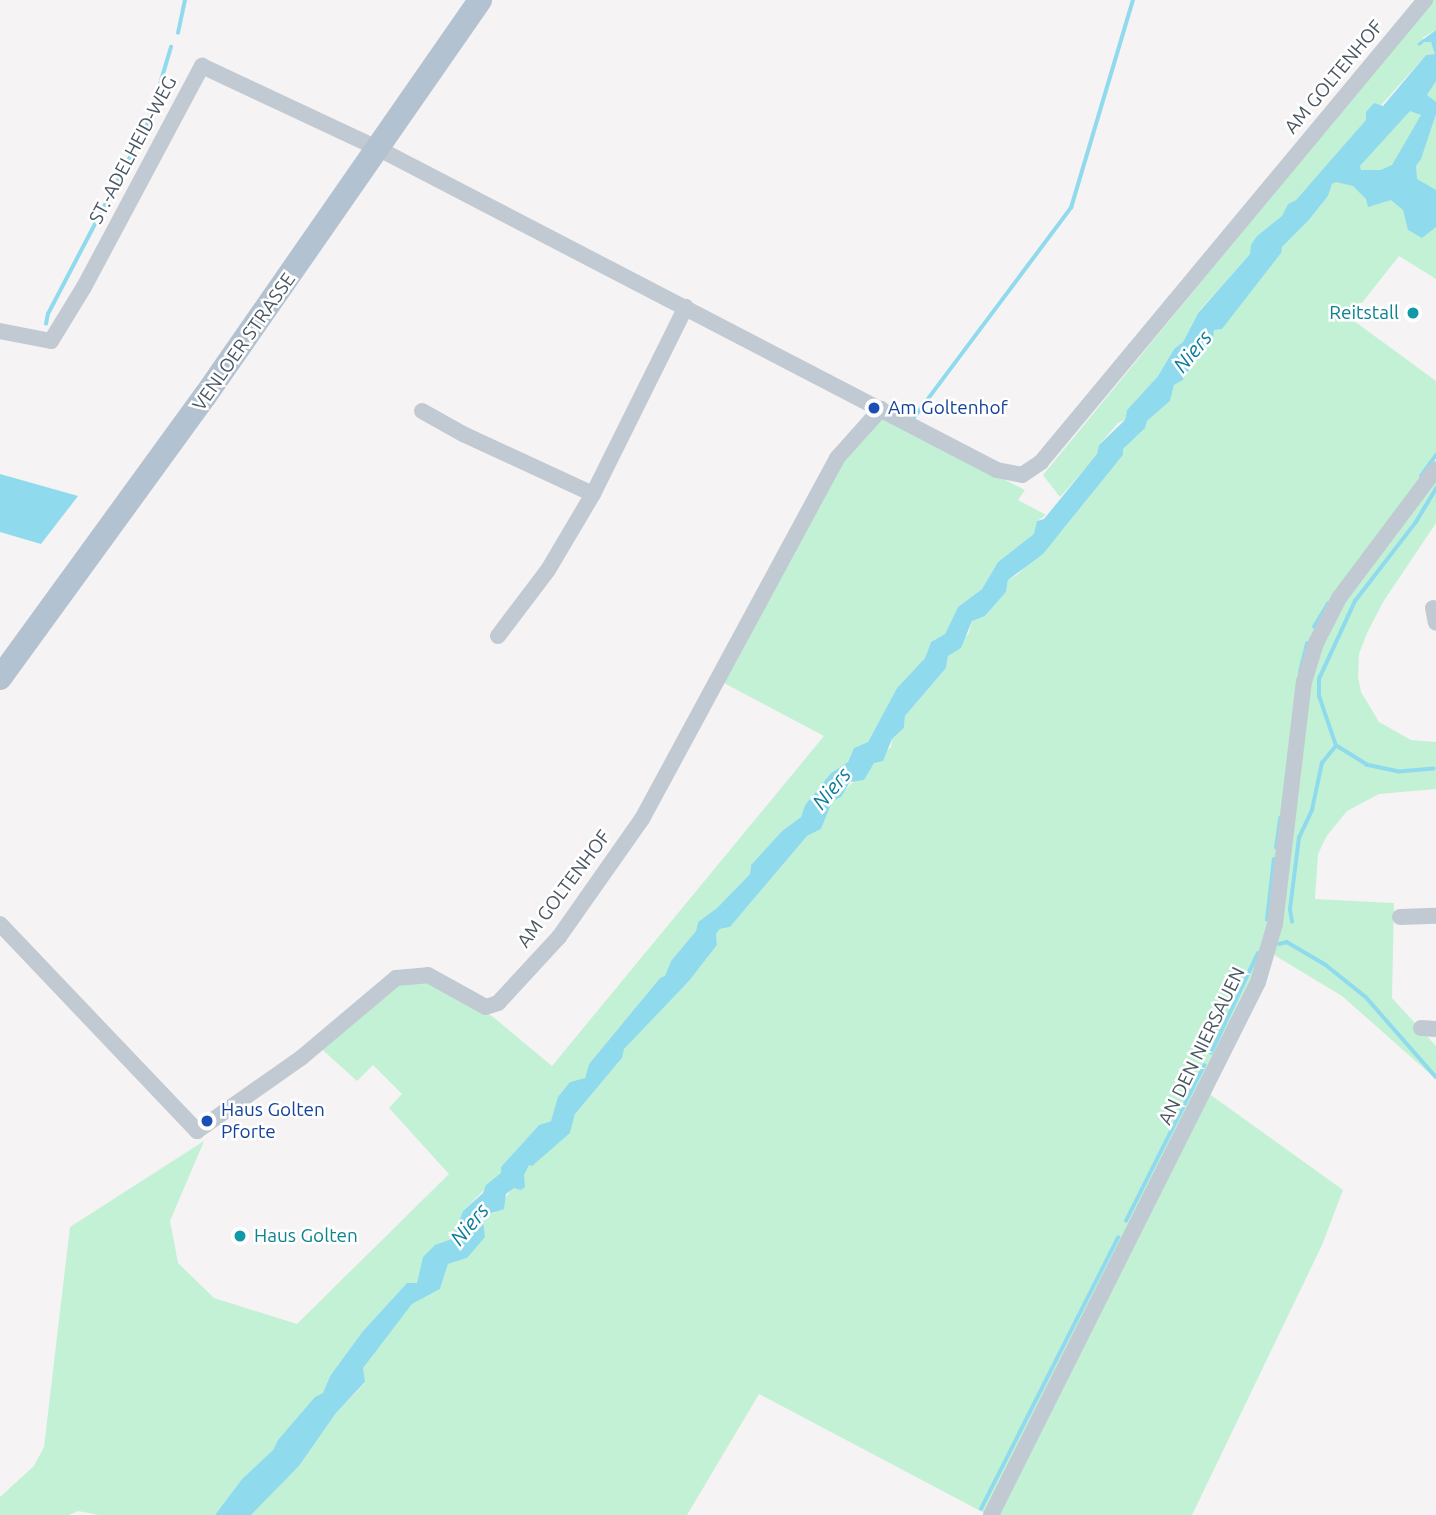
<!DOCTYPE html>
<html>
<head>
<meta charset="utf-8">
<style>
  body { margin:0 }
  #map { position:relative; width:1436px; height:1515px; overflow:hidden; background:#f5f3f3; font-family:Ubuntu,sans-serif }
  div>[style] { position:absolute }
  [style*='--x'] { left:calc(var(--x)*1px); top:calc(var(--y)*1px); width:calc(var(--w)*1px); rotate:calc(var(--a)*1deg) }
  .green>* { inset:0; background:#c3f1d5 }
  .water>* { inset:0; background:#90daee }
  .stream>* { height:3.5px; margin:-1.75px; padding:0 1.75px; transform-origin:1.75px; border-radius:1.75px; background:#90daee }
  .minor>* { height:16px; margin:-8px; padding:0 8px; transform-origin:8px; border-radius:8px; background:#c1cad2 }
  .primary>* { height:24px; margin:-12px; padding:0 12px; transform-origin:12px; border-radius:12px; background:#b3c2d1 }
  .dots>* { width:19px; height:19px; translate:-50% -50%; box-sizing:border-box; border:4px solid #fff; border-radius:50% }
  span { translate:-50% -50%; white-space:nowrap; text-align:center; line-height:1.15; -webkit-text-stroke:5px #fff; paint-order:stroke }
  .street-label { font-size:19px; color:#4a5661 }
  .culture-label { font-size:19px; color:#0d838f }
  .right { translate:-100% -50%; text-align:right }
  .left { translate:0 -50%; text-align:left }
  .transit-label { font-size:19px; color:#164399 }
  .water-label { font-size:21px; color:#0c7c9b; font-style:italic }
</style>
</head>
<body>
<div id="map">
  <div class="green">
    <i style="clip-path:polygon(1432px 0,1436px 0,1436px 30px,1422px 38px,1431px 42px,1436px 54px,1426px 55px,1296px 200px,1288px 204px,1283px 216px,1257px 236px,1250px 254px,1198px 312px,1183px 342px,1174px 349px,1158px 376px,1127px 410px,1125px 420px,1118px 423px,1099px 445px,1098px 454px,1060px 497px,1043px 475px)"></i>
    <i style="clip-path:polygon(1436px 81px,1436px 279px,1399px 256px,1350px 318px,1436px 381px,1436px 458px,1393px 514px,1436px 471px,1436px 523px,1383px 602px,1367px 633px,1359px 654px,1358px 677px,1361px 692px,1379px 722px,1411px 740px,1436px 742px,1436px 789px,1379px 794px,1347px 811px,1326px 837px,1318px 854px,1315px 899px,1394px 903px,1392px 998px,1436px 1046px,1436px 1079px,1342px 996px,1269px 952px,1208px 1093px,1343px 1190px,1322px 1245px,1192px 1515px,988px 1515px,759px 1394px,687px 1515px,251px 1515px,299px 1466px,336px 1413px,365px 1383px,362px 1368px,412px 1304px,440px 1289px,448px 1264px,467px 1258px,483px 1221px,489px 1214px,495px 1213px,529px 1164px,532px 1165px,570px 1133px,575px 1114px,622px 1058px,623px 1049px,689px 981px,717px 945px,716px 934px,720px 929px,730px 927px,807px 836px,821px 829px,832px 802px,891px 747px,892px 739px,904px 728px,905px 716px,946px 668px,948px 656px,969px 633px,972px 620px,985px 616px,1006px 592px,1008px 580px,1017px 575px,1061px 532px,1123px 455px,1123px 449px,1147px 421px,1170px 401px,1174px 385px,1183px 380px,1193px 362px,1212px 338px,1214px 330px,1282px 247px,1308px 221px,1328px 196px,1332px 184px,1359px 167px)"></i>
    <i style="clip-path:polygon(882px 416px,1025px 490px,1018px 500px,1046px 515px,1037px 521px,1035px 534px,998px 562px,982px 589px,958px 607px,945px 634px,931px 642px,925px 658px,897px 688px,868px 742px,854px 748px,848px 762px,831px 773px,805px 805px,801px 817px,782px 831px,751px 865px,750px 874px,717px 908px,698px 922px,696px 931px,671px 961px,665px 976px,660px 978px,589px 1064px,585px 1078px,570px 1082px,551px 1121px,539px 1125px,501px 1167px,501px 1173px,463px 1211px,456px 1234px,417px 1283px,407px 1283px,363px 1331px,330px 1376px,323px 1393px,278px 1440px,273px 1450px,242px 1479px,215px 1515px,99px 1515px,78px 1511px,69px 1515px,0 1515px,0 1497px,34px 1466px,44px 1447px,70px 1227px,204px 1141px,170px 1221px,178px 1263px,214px 1298px,297px 1324px,449px 1174px,389px 1108px,402px 1094px,373px 1065px,357px 1081px,316px 1044px,396px 978px,427px 974px,493px 1017px,552px 1066px,824px 736px,722px 682px,842px 460px)"></i>
  </div>
  <div class="water">
    <i style="clip-path:polygon(evenodd,1436px 30px,1436px 81px,1427px 95px,1436px 102px,1436px 114px,1421px 159px,1416px 166px,1417px 179px,1436px 190px,1436px 227px,1422px 238px,1408px 230px,1403px 210px,1391px 200px,1368px 207px,1366px 199px,1353px 186px,1336px 182px,1332px 184px,1328px 196px,1308px 221px,1282px 247px,1281px 253px,1222px 329px,1214px 330px,1213px 338px,1193px 362px,1183px 380px,1174px 385px,1170px 401px,1147px 421px,1145px 428px,1123px 449px,1123px 455px,1043px 554px,1008px 580px,1006px 592px,985px 616px,972px 621px,961px 648px,948px 656px,946px 668px,905px 716px,904px 728px,892px 739px,883px 761px,874px 763px,864px 780px,850px 782px,841px 797px,832px 802px,821px 829px,807px 836px,730px 927px,720px 929px,716px 934px,717px 945px,689px 981px,624px 1049px,622px 1058px,575px 1114px,570px 1133px,532px 1166px,529px 1165px,524px 1175px,525px 1187px,521px 1190px,514px 1188px,506px 1194px,504px 1209px,489px 1214px,483px 1222px,485px 1237px,467px 1258px,448px 1264px,440px 1289px,412px 1304px,363px 1368px,365px 1382px,336px 1413px,299px 1466px,251px 1515px,215px 1515px,242px 1479px,273px 1450px,278px 1440px,315px 1397px,323px 1393px,330px 1376px,363px 1331px,407px 1283px,417px 1283px,423px 1257px,435px 1245px,452px 1239px,463px 1211px,483px 1193px,486px 1185px,501px 1173px,501px 1167px,539px 1125px,551px 1121px,558px 1097px,570px 1082px,585px 1078px,589px 1064px,660px 978px,665px 976px,671px 961px,696px 931px,698px 922px,717px 908px,750px 874px,751px 865px,782px 831px,801px 817px,805px 805px,831px 773px,848px 762px,854px 748px,868px 742px,897px 688px,925px 658px,931px 642px,945px 634px,958px 607px,982px 589px,998px 562px,1034px 534px,1037px 521px,1044px 519px,1097px 454px,1099px 445px,1125px 420px,1127px 410px,1158px 376px,1174px 349px,1183px 342px,1198px 313px,1250px 254px,1251px 245px,1257px 236px,1282px 216px,1288px 204px,1296px 200px,1366px 120px,1366px 112px,1374px 103px,1383px 106px,1426px 55px,1435px 54px,1431px 42px,1424px 42px,1420px 46px,1417px 44px,1436px 30px,1410px 111px,1421px 115px,1392px 165px,1381px 170px,1361px 170px,1360px 166px,1410px 111px)"></i>
    <i style="clip-path:polygon(0 474px,78px 496px,41px 544px,0 532px)"></i>
  </div>
  <div class="stream">
    <i style="--x:178;--y:33;--w:34;--a:-78"></i>
    <i style="--x:46;--y:324;--w:10;--a:-79"></i>
    <i style="--x:48;--y:314;--w:218;--a:-62.4"></i>
    <i style="--x:149;--y:121;--w:77;--a:-73.4"></i>
    <i style="--x:913;--y:419;--w:264;--a:-53.2"></i>
    <i style="--x:1071;--y:208;--w:217;--a:-73.4"></i>
    <i style="--x:1421;--y:476;--w:26;--a:-54"></i>
    <i style="--x:1314;--y:627;--w:27;--a:-59"></i>
    <i style="--x:1300;--y:672;--w:29;--a:-76"></i>
    <i style="--x:1434;--y:769;--w:35;--a:175"></i>
    <i style="--x:1399;--y:772;--w:33;--a:-168"></i>
    <i style="--x:1367;--y:765;--w:36;--a:-148"></i>
    <i style="--x:1336;--y:746;--w:53;--a:-108.8"></i>
    <i style="--x:1319;--y:696;--w:17;--a:-90"></i>
    <i style="--x:1319;--y:679;--w:86;--a:-65.2"></i>
    <i style="--x:1355;--y:601;--w:100;--a:-52.3"></i>
    <i style="--x:1416;--y:522;--w:39;--a:-59"></i>
    <i style="--x:1276;--y:848;--w:30;--a:-82"></i>
    <i style="--x:1267;--y:920;--w:61;--a:-83.5"></i>
    <i style="--x:1292;--y:922;--w:13;--a:-99"></i>
    <i style="--x:1290;--y:909;--w:72;--a:-82.8"></i>
    <i style="--x:1299;--y:838;--w:31;--a:-65"></i>
    <i style="--x:1312;--y:810;--w:48;--a:-78"></i>
    <i style="--x:1322;--y:763;--w:22;--a:-51"></i>
    <i style="--x:1279;--y:944;--w:8;--a:-14"></i>
    <i style="--x:1287;--y:942;--w:45;--a:30.5"></i>
    <i style="--x:1326;--y:965;--w:51;--a:38.7"></i>
    <i style="--x:1366;--y:997;--w:106;--a:48.8"></i>
    <i style="--x:1211;--y:1053;--w:110;--a:-64.8"></i>
    <i style="--x:1126;--y:1221;--w:174;--a:-63.3"></i>
    <i style="--x:981;--y:1509;--w:304;--a:-63.2"></i>
  </div>
  <div class="minor">
    <i style="--x:0;--y:331;--w:52;--a:11.1"></i>
    <i style="--x:51;--y:341;--w:63;--a:-58.6"></i>
    <i style="--x:84;--y:287;--w:251;--a:-61.9"></i>
    <i style="--x:202;--y:66;--w:195;--a:25.1"></i>
    <i style="--x:379;--y:149;--w:696;--a:27.45"></i>
    <i style="--x:997;--y:470;--w:25;--a:11"></i>
    <i style="--x:1022;--y:475;--w:23;--a:-34"></i>
    <i style="--x:1041;--y:462;--w:601;--a:-50.27"></i>
    <i style="--x:422;--y:411;--w:47;--a:29.3"></i>
    <i style="--x:463;--y:434;--w:143;--a:24.8"></i>
    <i style="--x:1433;--y:608;--w:15;--a:79"></i>
    <i style="--x:498;--y:636;--w:83;--a:-52.9"></i>
    <i style="--x:548;--y:570;--w:88;--a:-59.4"></i>
    <i style="--x:593;--y:494;--w:209;--a:-63.6"></i>
    <i style="--x:1400;--y:917;--w:36;--a:-2"></i>
    <i style="--x:0;--y:924;--w:286;--a:46.4"></i>
    <i style="--x:197;--y:1131;--w:127;--a:-35.1"></i>
    <i style="--x:301;--y:1058;--w:124;--a:-40.1"></i>
    <i style="--x:396;--y:978;--w:32;--a:-5"></i>
    <i style="--x:428;--y:975;--w:66;--a:28.9"></i>
    <i style="--x:486;--y:1007;--w:13;--a:-18"></i>
    <i style="--x:498;--y:1003;--w:90;--a:-47.3"></i>
    <i style="--x:559;--y:937;--w:144;--a:-54.9"></i>
    <i style="--x:642;--y:819;--w:410;--a:-61.6"></i>
    <i style="--x:837;--y:458;--w:66;--a:-48.1"></i>
    <i style="--x:1421;--y:1028;--w:15;--a:4"></i>
    <i style="--x:991;--y:1515;--w:596;--a:-63.39"></i>
    <i style="--x:1258;--y:982;--w:60;--a:-73.7"></i>
    <i style="--x:1275;--y:924;--w:244;--a:-83.2"></i>
    <i style="--x:1304;--y:682;--w:41;--a:-72.9"></i>
    <i style="--x:1316;--y:643;--w:51;--a:-62.9"></i>
    <i style="--x:1339;--y:598;--w:161;--a:-53.1"></i>
  </div>
  <div class="primary">
    <i style="--x:0;--y:678;--w:349;--a:-54"></i>
    <i style="--x:205;--y:396;--w:482;--a:-55.2"></i>
  </div>
  <div class="dots">
    <i style="left:1413px;top:313px;background:#0f9aa8"></i>
    <i style="left:874px;top:408px;background:#1a4fb4"></i>
    <i style="left:207px;top:1121px;background:#1a4fb4"></i>
    <i style="left:240px;top:1236px;background:#0f9aa8"></i>
  </div>
  <div class="street-label">
    <span style="left:1334px;top:77px;rotate:-50deg">AM GOLTENHOF</span>
    <span style="left:133px;top:150px;rotate:-62deg">ST.-ADELHEID-WEG</span>
    <span style="left:244px;top:342px;rotate:-55deg">VENLOER STRASSE</span>
    <span style="left:564px;top:889px;rotate:-53deg">AM GOLTENHOF</span>
    <span style="left:1202px;top:1046px;rotate:-64deg">AN DEN NIERSAUEN</span>
  </div>
  <div class="culture-label">
    <span class="right" style="left:1399px;top:313px">Reitstall</span>
    <span class="left" style="left:254px;top:1236px">Haus Golten</span>
  </div>
  <div class="transit-label">
    <span class="left" style="left:888px;top:408px">Am Goltenhof</span>
    <span class="left" style="left:221px;top:1121px">Haus Golten<br>Pforte</span>
  </div>
  <div class="water-label">
    <span style="left:1192px;top:351px;rotate:-50deg">Niers</span>
    <span style="left:831px;top:788px;rotate:-50deg">Niers</span>
    <span style="left:469px;top:1224px;rotate:-50deg">Niers</span>
  </div>
</div>
</body>
</html>
